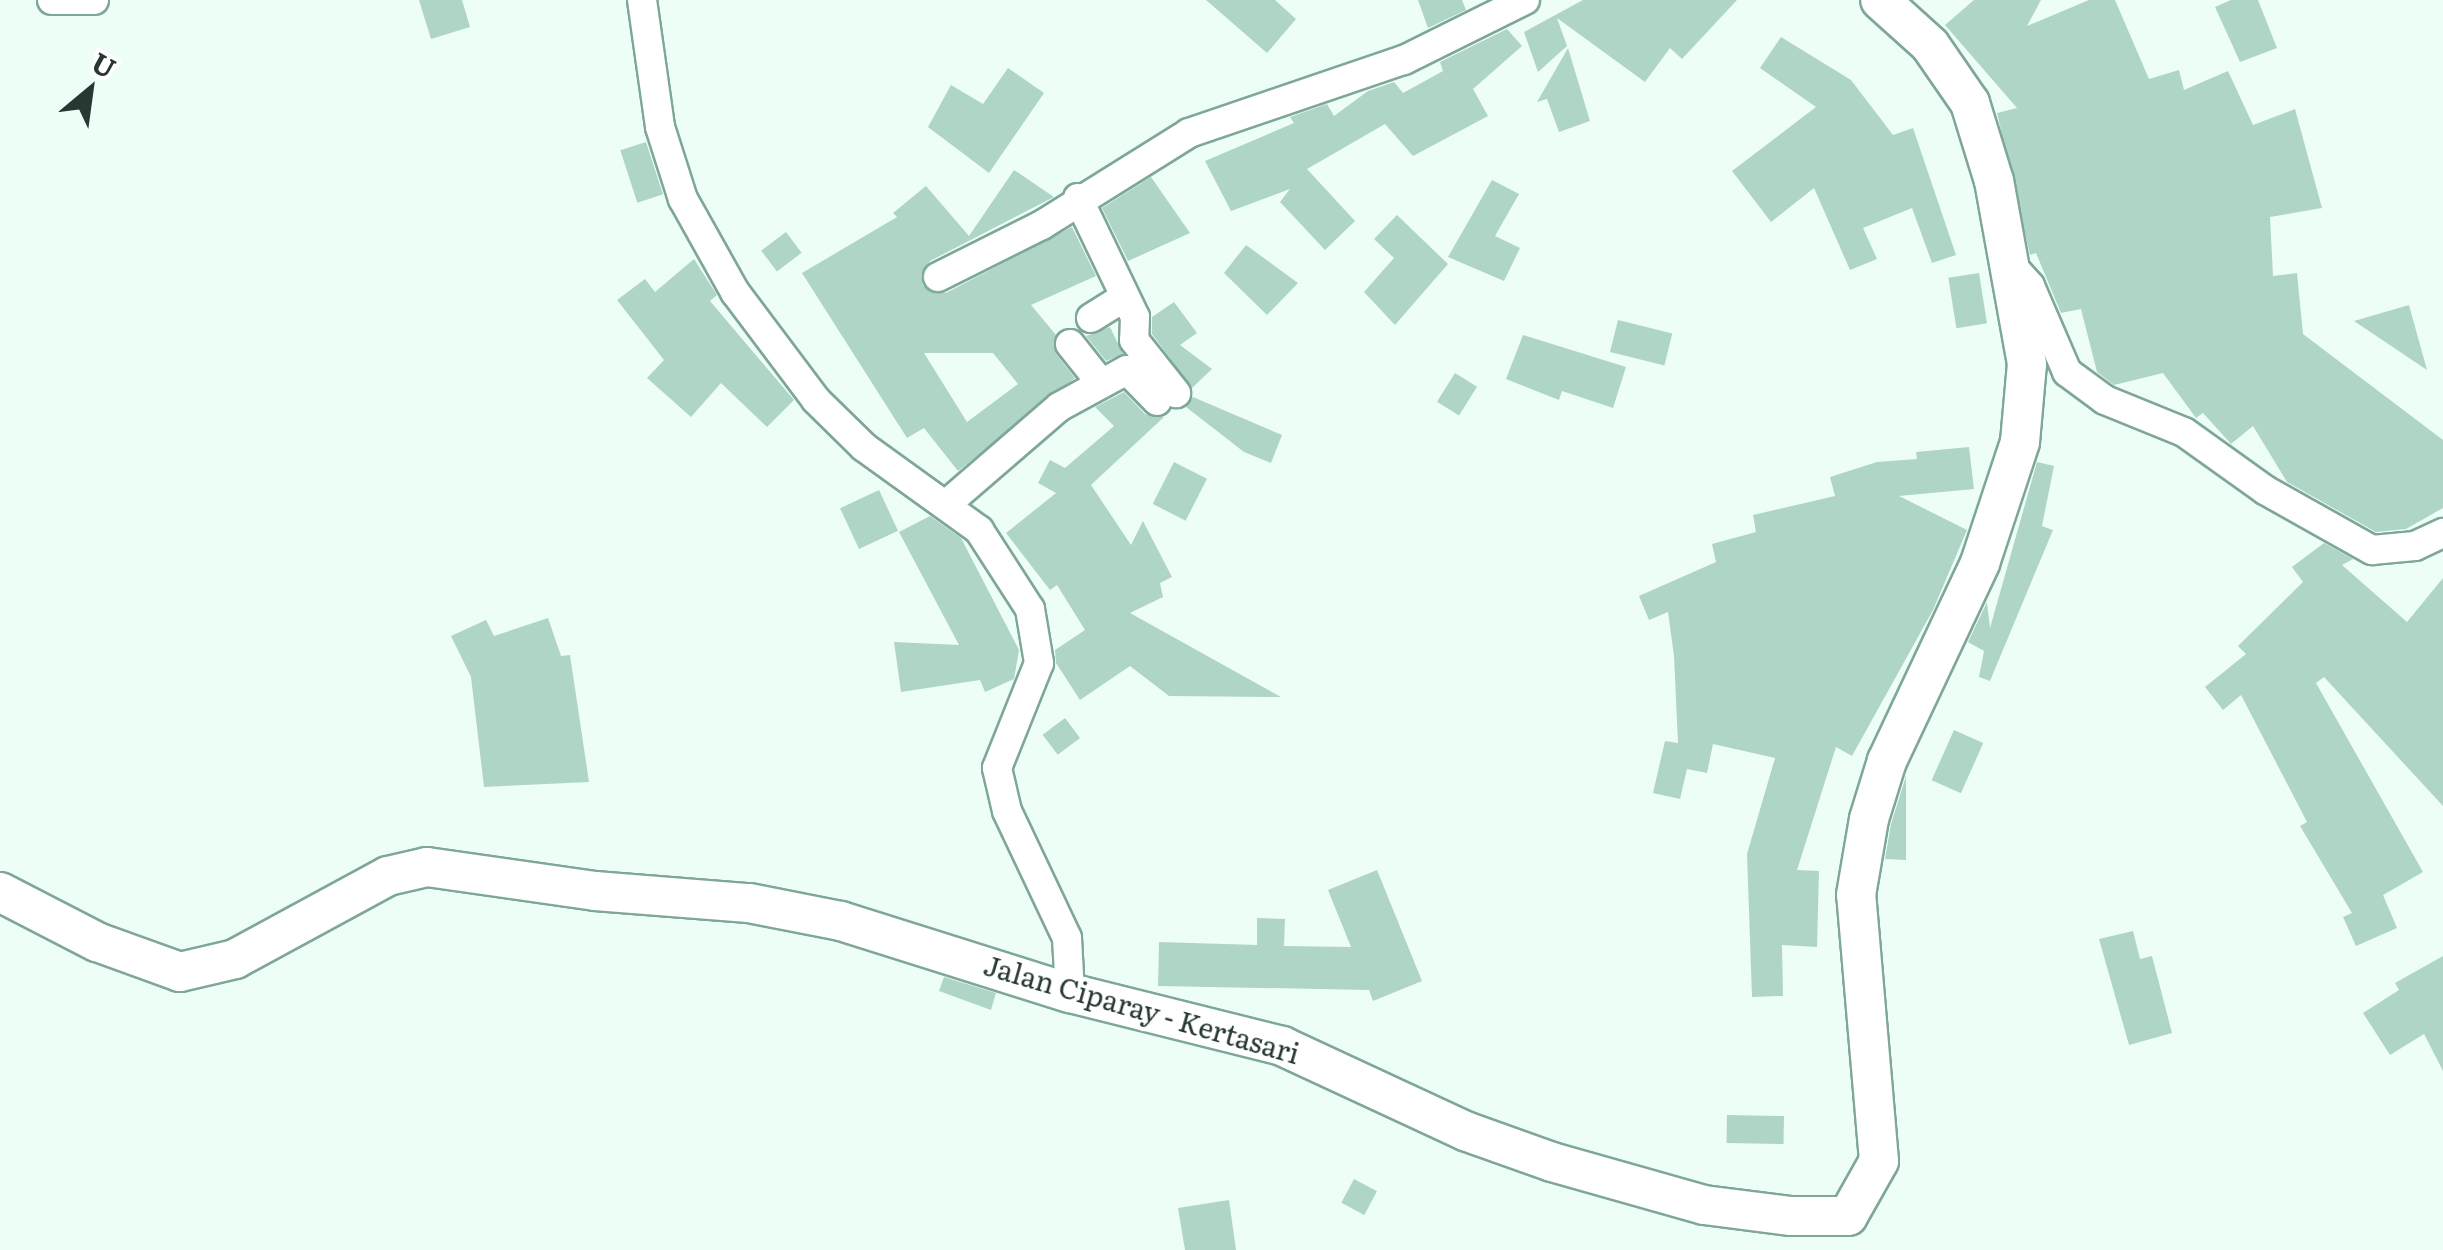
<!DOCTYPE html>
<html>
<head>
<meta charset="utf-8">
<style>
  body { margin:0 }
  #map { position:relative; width:2443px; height:1250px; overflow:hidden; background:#edfef7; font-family:Literata,serif }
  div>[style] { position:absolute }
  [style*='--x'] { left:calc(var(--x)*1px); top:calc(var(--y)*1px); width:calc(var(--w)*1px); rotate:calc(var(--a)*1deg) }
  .building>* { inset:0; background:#afd5c7; transform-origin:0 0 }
  .roads { filter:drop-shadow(2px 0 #7ea798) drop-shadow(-2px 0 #7ea798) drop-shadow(0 2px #7ea798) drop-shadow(0 -2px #7ea798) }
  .minor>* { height:28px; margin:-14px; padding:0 14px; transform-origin:14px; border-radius:14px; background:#fff }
  .secondary>* { height:38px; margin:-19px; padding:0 19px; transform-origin:19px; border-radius:19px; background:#fff }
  span { translate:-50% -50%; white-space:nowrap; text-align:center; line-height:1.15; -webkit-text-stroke:8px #fff; paint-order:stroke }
  .street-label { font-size:28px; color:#273832 }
  .north { position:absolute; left:40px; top:40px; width:100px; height:100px; -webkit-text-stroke:8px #fff; paint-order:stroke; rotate:29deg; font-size:28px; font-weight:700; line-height:40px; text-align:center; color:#273832 }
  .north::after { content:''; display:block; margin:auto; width:35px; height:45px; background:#273832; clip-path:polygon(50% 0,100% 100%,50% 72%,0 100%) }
</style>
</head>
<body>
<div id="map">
  <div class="building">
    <i style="clip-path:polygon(419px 0,462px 0,470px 27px,431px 39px)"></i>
    <i style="clip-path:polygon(1206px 0,1275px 0,1296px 19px,1267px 53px)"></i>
    <i style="clip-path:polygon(1418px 0,1462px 0,1466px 10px,1428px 28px)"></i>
    <i style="clip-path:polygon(1583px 0,1737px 0,1682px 59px,1670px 48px,1645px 82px,1557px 18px,1567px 46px,1538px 72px,1524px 32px)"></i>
    <i style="clip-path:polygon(1974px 0,2041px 0,2027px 26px,2089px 0,2115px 0,2149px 79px,2179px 70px,2184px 90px,2228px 71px,2253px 125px,2295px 109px,2322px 208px,2270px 217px,2273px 276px,2297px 273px,2303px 334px,2443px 440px,2443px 508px,2406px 529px,2376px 532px,2287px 482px,2253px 426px,2231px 444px,2203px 413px,2196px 418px,2163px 373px,2114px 385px,2097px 372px,2081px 309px,2061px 313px,2036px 253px,2030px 255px,1997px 113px,2017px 108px,1945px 25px)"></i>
    <i style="clip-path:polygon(2231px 0,2258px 0,2277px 48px,2240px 62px,2215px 7px)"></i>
    <i style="clip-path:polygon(1507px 29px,1522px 46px,1473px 89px,1488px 116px,1413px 156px,1385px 124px,1307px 169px,1355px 221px,1325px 250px,1280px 202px,1290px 189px,1231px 211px,1205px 161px,1294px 123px,1290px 117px,1327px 104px,1334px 116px,1368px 91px,1394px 82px,1403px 93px,1443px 71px,1440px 62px)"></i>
    <i style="clip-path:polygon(1781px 37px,1851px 80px,1893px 135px,1913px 128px,1956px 255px,1932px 263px,1912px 208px,1863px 228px,1877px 259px,1850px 270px,1814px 188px,1771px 222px,1732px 171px,1816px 107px,1760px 68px)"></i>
    <i style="clip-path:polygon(1568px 48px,1590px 121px,1559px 132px,1547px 99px,1537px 102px)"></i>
    <i style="clip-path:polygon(1008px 68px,1044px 93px,989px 173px,928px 127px,951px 85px,983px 104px)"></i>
    <i style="left:646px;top:142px;width:55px;height:27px;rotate:72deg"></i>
    <i style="clip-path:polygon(evenodd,1014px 170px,1054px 197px,930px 261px,921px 275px,923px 286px,946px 293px,1072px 227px,1096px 276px,1031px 305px,1056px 335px,1056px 354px,1075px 378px,958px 471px,924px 428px,907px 438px,802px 273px,897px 217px,893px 213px,926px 186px,969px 236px,1014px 170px,924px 353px,993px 353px,1018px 384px,967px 422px,924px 353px)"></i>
    <i style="clip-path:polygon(1151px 177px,1190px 233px,1128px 261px,1102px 208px)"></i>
    <i style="clip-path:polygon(1492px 180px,1519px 194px,1495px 236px,1520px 248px,1504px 281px,1448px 257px)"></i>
    <i style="clip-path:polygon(1397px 215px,1448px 264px,1395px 325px,1364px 292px,1394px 258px,1374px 239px)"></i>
    <i style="left:786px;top:232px;width:26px;height:31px;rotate:53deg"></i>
    <i style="clip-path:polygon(1246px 245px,1298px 283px,1267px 315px,1224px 273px)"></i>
    <i style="clip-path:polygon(694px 259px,717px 295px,710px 301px,794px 400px,767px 427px,721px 383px,691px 417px,647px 378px,664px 360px,617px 300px,645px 279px,655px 292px)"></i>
    <i style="left:1979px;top:273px;width:51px;height:31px;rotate:81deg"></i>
    <i style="clip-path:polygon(1174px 302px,1197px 333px,1180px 345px,1212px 369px,1192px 388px,1152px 334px,1152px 317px)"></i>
    <i style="clip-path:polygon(2409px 305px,2427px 370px,2354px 321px)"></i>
    <i style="left:1618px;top:320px;width:56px;height:33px;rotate:14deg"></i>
    <i style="clip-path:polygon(1110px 327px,1123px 354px,1106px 361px,1086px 336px)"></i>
    <i style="clip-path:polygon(1523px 335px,1626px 367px,1613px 408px,1562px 391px,1559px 400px,1506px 379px)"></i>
    <i style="left:1455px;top:373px;width:26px;height:34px;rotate:32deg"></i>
    <i style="clip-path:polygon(1124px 392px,1145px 414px,1164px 417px,1091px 485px,1131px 545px,1143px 521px,1172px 577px,1160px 583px,1163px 597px,1130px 613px,1281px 697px,1169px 696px,1130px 666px,1080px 700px,1056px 663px,1055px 650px,1085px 630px,1057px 585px,1050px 590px,1006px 533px,1056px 493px,1038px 483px,1050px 460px,1065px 468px,1114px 426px,1095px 407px)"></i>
    <i style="clip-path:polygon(1193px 397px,1282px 435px,1271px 463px,1244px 452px,1186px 407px)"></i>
    <i style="clip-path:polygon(1969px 447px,1974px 489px,1899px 496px,1967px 530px,1933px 610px,1852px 756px,1836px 747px,1797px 870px,1819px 871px,1817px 947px,1782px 945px,1783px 996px,1752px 997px,1747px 854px,1775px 758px,1713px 744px,1707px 773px,1687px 769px,1680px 799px,1653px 793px,1665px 741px,1678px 743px,1674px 656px,1668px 612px,1649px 620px,1639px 596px,1716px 562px,1712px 544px,1756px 532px,1753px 515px,1835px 496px,1830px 477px,1877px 462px,1917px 459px,1916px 452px)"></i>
    <i style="left:1174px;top:462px;width:37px;height:47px;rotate:27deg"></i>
    <i style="clip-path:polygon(2037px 462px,2054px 466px,2042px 526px,2053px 530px,1990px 681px,1979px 677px,1984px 651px,1968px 642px,1987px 602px,1990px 628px)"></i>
    <i style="left:879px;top:490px;width:45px;height:43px;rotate:65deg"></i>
    <i style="clip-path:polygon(930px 516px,961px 538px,1019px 650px,1014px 679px,985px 692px,980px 680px,901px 692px,894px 642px,959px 645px,899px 532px)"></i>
    <i style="clip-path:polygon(2324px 543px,2353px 559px,2342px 565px,2407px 622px,2443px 578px,2443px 806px,2324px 677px,2316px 683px,2423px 872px,2383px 895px,2397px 928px,2356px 946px,2343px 917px,2352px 913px,2300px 826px,2307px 822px,2241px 695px,2223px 710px,2205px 687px,2246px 654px,2238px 646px,2303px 582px,2292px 567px)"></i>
    <i style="clip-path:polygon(548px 618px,561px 656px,570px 655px,589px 782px,484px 787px,471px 677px,451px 636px,486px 620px,494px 636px)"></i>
    <i style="left:1065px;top:718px;width:25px;height:28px;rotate:53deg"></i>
    <i style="left:1954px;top:730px;width:32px;height:55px;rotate:24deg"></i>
    <i style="clip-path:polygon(1906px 776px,1906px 860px,1885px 859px,1891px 824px)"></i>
    <i style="clip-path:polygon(1377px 870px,1422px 981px,1373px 1001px,1369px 990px,1158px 986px,1159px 942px,1257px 945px,1257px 918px,1285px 919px,1284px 946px,1351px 947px,1328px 890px)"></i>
    <i style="clip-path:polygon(2133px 931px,2140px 959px,2152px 956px,2172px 1033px,2129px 1045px,2099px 939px)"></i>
    <i style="clip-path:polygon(2443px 956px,2443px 1071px,2424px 1034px,2390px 1055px,2363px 1013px,2399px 990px,2395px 983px)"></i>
    <i style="clip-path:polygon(944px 977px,996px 993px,991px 1010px,939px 991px)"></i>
    <i style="left:1727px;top:1115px;width:57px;height:28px;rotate:1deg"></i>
    <i style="left:1354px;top:1179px;width:26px;height:27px;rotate:28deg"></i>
    <i style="clip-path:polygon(1229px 1200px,1236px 1250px,1185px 1250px,1178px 1208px)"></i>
  </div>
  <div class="roads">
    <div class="minor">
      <i style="--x:52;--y:0;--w:42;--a:0"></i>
      <i style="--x:642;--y:0;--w:128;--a:81.9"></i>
      <i style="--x:660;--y:127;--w:76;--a:72.3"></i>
      <i style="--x:683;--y:199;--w:107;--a:60.8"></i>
      <i style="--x:735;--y:292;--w:135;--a:53.1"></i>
      <i style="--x:816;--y:400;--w:67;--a:44.4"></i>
      <i style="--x:864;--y:447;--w:142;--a:35.8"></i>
      <i style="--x:979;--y:530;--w:94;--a:57.2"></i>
      <i style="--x:1030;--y:609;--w:55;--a:80.5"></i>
      <i style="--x:1039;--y:663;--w:113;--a:111.8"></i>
      <i style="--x:997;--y:768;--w:44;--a:76.9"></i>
      <i style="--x:1007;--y:811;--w:140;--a:64.7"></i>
      <i style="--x:1067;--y:938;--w:55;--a:86.9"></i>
      <i style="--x:1078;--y:198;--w:132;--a:64.4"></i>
      <i style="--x:1135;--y:317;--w:23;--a:92"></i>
      <i style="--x:1134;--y:340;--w:68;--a:51.6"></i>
      <i style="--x:2014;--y:268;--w:24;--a:48"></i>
      <i style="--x:2030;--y:286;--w:94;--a:66.7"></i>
      <i style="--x:2067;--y:372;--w:47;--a:36.4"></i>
      <i style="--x:2105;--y:400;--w:85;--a:22.1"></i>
      <i style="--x:2184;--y:432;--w:100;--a:35.6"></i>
      <i style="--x:2265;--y:490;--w:123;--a:29.3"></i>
      <i style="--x:2372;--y:550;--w:43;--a:-5.3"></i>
      <i style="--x:2415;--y:546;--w:31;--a:-25"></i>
      <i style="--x:938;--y:277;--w:116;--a:-26.6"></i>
      <i style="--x:1042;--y:225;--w:173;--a:-32"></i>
      <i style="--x:1189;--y:133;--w:227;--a:-18.8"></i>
      <i style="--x:1404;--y:60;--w:135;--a:-26.4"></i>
      <i style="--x:1091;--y:318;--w:39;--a:-32"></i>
      <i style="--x:1070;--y:344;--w:50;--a:51.5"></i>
      <i style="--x:949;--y:502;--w:145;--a:-40.8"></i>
      <i style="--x:1059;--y:407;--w:77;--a:-28.6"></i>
      <i style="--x:1127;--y:370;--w:43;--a:45.9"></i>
    </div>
    <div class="secondary">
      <i style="--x:0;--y:892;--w:109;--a:27.3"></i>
      <i style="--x:97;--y:942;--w:88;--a:19.9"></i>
      <i style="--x:180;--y:972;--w:57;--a:-13.3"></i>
      <i style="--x:235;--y:959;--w:174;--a:-28.5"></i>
      <i style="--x:388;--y:876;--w:40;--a:-13"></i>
      <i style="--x:427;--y:867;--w:170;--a:8.1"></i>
      <i style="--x:595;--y:891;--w:154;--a:4.5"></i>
      <i style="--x:749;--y:903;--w:94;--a:11.1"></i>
      <i style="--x:841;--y:921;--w:240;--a:17.5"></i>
      <i style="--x:1070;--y:993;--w:219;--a:14"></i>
      <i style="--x:1282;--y:1046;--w:202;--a:24.9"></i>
      <i style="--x:1465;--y:1131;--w:92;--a:19.6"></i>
      <i style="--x:1552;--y:1162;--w:158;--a:15.8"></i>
      <i style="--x:1704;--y:1205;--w:88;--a:7.2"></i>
      <i style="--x:1791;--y:1216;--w:57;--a:0"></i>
      <i style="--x:1848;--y:1216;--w:63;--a:-60.6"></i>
      <i style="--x:1879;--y:1161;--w:267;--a:-94.9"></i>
      <i style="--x:1856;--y:895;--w:77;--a:-80.3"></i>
      <i style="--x:1869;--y:819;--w:61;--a:-72.8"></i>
      <i style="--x:1887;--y:761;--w:219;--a:-64.8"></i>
      <i style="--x:1980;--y:563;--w:127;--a:-71.7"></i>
      <i style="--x:2020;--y:442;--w:78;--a:-84.9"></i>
      <i style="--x:2027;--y:364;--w:186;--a:-100.2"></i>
      <i style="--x:1994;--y:181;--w:82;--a:-107.1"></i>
      <i style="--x:1970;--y:103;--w:70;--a:-124.6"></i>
      <i style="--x:1930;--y:45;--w:67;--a:-138"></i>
    </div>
  </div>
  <div class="street-label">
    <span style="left:1142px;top:1008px;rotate:16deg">Jalan Ciparay - Kertasari</span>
  </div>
  <div class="north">U</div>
</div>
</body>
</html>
